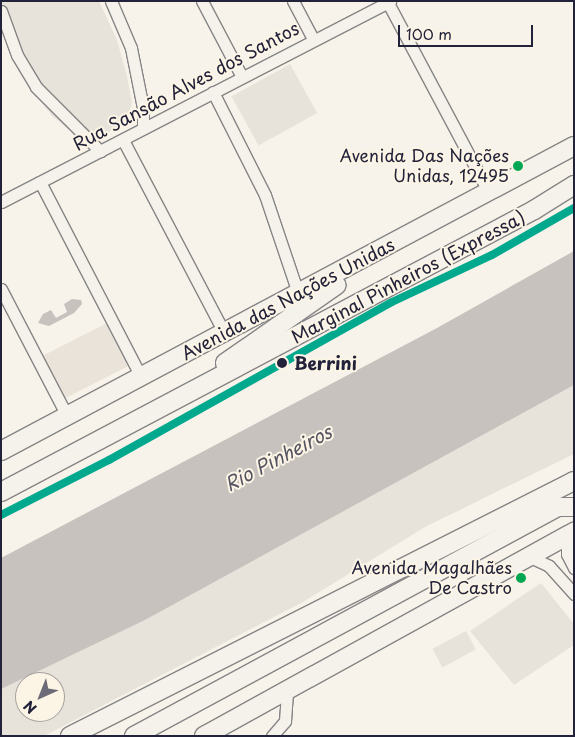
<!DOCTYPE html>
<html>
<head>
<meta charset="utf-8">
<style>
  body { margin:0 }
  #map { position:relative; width:575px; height:737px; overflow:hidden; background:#f7f3ea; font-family:"Playpen Sans",sans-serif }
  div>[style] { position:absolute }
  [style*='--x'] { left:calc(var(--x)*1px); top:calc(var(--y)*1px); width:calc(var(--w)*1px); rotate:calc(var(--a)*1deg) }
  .built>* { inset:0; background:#e9e3d9; transform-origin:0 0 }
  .green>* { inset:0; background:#e8e3da; transform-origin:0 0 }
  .water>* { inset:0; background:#c7c2be }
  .roads { filter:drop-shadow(1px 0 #868485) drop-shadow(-1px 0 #868485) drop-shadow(0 1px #868485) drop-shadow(0 -1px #868485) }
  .minor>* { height:11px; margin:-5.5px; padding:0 5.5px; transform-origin:5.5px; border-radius:5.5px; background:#f5f2ec }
  .highway>* { height:18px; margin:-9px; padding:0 9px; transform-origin:9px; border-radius:9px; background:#f5f2ec }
  .rail-1>* { height:8px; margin:-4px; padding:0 4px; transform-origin:4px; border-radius:4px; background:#00a88e }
  .dots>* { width:14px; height:14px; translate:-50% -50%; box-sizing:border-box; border:2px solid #fcf5e5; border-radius:50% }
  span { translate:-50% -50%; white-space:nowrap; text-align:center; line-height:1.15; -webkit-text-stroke:4px #fcf5e5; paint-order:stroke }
  .bus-label { font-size:17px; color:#22223b }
  .right { translate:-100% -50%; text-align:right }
  .street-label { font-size:18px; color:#22223b }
  .stop-label { font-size:18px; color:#22223b; font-weight:700 }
  .left { translate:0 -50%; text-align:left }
  .water-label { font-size:19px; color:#545362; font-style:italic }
  .frame { position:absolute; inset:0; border:2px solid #22223b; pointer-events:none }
  .north { position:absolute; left:15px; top:672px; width:50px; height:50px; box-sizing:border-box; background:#fcf5e5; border:1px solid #a5a1a1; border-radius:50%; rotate:224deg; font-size:14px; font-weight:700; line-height:20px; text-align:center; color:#22223b }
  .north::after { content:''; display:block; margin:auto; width:18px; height:22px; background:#6d6b78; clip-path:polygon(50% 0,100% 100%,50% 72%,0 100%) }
  .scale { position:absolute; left:398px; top:25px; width:135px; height:22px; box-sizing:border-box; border:2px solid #22223b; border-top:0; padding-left:6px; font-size:15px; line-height:18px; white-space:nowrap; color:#22223b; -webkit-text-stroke:4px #fcf5e5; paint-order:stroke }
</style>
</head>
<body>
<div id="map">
  <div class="built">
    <i style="left:107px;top:323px;width:48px;height:72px;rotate:63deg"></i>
  </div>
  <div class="green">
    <i style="clip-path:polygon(1px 1px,99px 1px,117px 40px,127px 76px,132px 104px,125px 124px,109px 132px,79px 138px,51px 115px,18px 69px,1px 28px)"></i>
    <i style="left:290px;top:64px;width:56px;height:67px;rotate:61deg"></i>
    <i style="clip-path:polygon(evenodd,574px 385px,574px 454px,425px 527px,303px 602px,44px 736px,1px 736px,1px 689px,11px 683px,145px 620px,574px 385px,25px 682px,55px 682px,55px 712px,25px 712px,25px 682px)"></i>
    <i style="clip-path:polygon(541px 583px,574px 624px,574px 645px,514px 685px,470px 631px)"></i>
    <i style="left:466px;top:631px;width:21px;height:38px;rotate:62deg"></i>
  </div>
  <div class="water">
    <i style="clip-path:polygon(574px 251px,574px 385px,145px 620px,1px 689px,1px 558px,437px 328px)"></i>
    <i style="clip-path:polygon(72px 299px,81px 300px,82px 304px,74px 313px,49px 326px,38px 323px,43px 314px,51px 310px,56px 318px,67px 312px,64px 304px)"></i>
  </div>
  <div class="roads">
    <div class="minor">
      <i style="--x:111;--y:1;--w:51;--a:66.9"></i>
      <i style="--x:131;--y:48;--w:61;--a:78.7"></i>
      <i style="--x:143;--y:108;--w:20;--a:90"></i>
      <i style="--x:202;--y:1;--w:86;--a:62.2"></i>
      <i style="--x:293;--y:1;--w:43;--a:62.2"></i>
      <i style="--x:387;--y:1;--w:217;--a:62"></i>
      <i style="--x:1;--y:11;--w:47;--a:70"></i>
      <i style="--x:17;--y:55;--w:37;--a:59"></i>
      <i style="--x:36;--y:87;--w:91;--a:45"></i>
      <i style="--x:213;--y:92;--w:115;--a:63.2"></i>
      <i style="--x:265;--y:195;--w:103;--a:71.4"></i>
      <i style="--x:123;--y:140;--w:217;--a:62.3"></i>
      <i style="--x:40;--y:182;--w:220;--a:62.6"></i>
      <i style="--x:1;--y:202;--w:438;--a:-27.3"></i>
      <i style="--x:1;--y:289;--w:143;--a:62.5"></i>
      <i style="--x:567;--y:536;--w:18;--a:90"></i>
      <i style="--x:567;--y:554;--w:16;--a:63"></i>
      <i style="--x:528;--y:556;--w:23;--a:25"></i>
      <i style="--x:549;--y:566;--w:38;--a:48"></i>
      <i style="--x:272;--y:736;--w:20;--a:-49"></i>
      <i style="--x:285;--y:721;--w:29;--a:-86"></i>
    </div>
    <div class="highway">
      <i style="--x:225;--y:363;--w:136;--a:-34.9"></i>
      <i style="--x:1;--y:451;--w:649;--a:-28.03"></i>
      <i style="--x:1;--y:492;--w:603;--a:-27.88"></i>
      <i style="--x:534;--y:210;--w:47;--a:-32"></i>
      <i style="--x:70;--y:736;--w:565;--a:-26.84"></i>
      <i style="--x:134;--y:736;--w:482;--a:-28.4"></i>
      <i style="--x:558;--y:507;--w:16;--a:0"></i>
      <i style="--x:204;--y:736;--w:423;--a:-28.9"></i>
    </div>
  </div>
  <div class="rail-1">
    <i style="--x:1;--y:515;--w:121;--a:-27"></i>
    <i style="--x:109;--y:460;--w:324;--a:-29.2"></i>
    <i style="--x:392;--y:302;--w:110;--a:-25.2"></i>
    <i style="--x:492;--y:255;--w:95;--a:-29.8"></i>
  </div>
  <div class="dots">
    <i style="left:518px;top:166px;background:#00a651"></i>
    <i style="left:282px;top:363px;background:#22223b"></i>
    <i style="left:521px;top:578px;background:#00a651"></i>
  </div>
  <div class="bus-label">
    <span class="right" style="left:509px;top:166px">Avenida Das Nações<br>Unidas, 12495</span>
    <span class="right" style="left:512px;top:578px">Avenida Magalhães<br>De Castro</span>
  </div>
  <div class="street-label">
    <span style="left:186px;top:86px;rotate:-28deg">Rua Sansão Alves dos Santos</span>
    <span style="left:408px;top:277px;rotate:-28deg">Marginal Pinheiros (Expressa)</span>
    <span style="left:288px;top:299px;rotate:-28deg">Avenida das Nações Unidas</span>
  </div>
  <div class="stop-label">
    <span class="left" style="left:294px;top:363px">Berrini</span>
  </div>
  <div class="water-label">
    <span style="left:278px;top:458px;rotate:-28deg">Rio Pinheiros</span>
  </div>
  <div class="frame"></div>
  <div class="north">N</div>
  <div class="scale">100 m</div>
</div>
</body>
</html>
